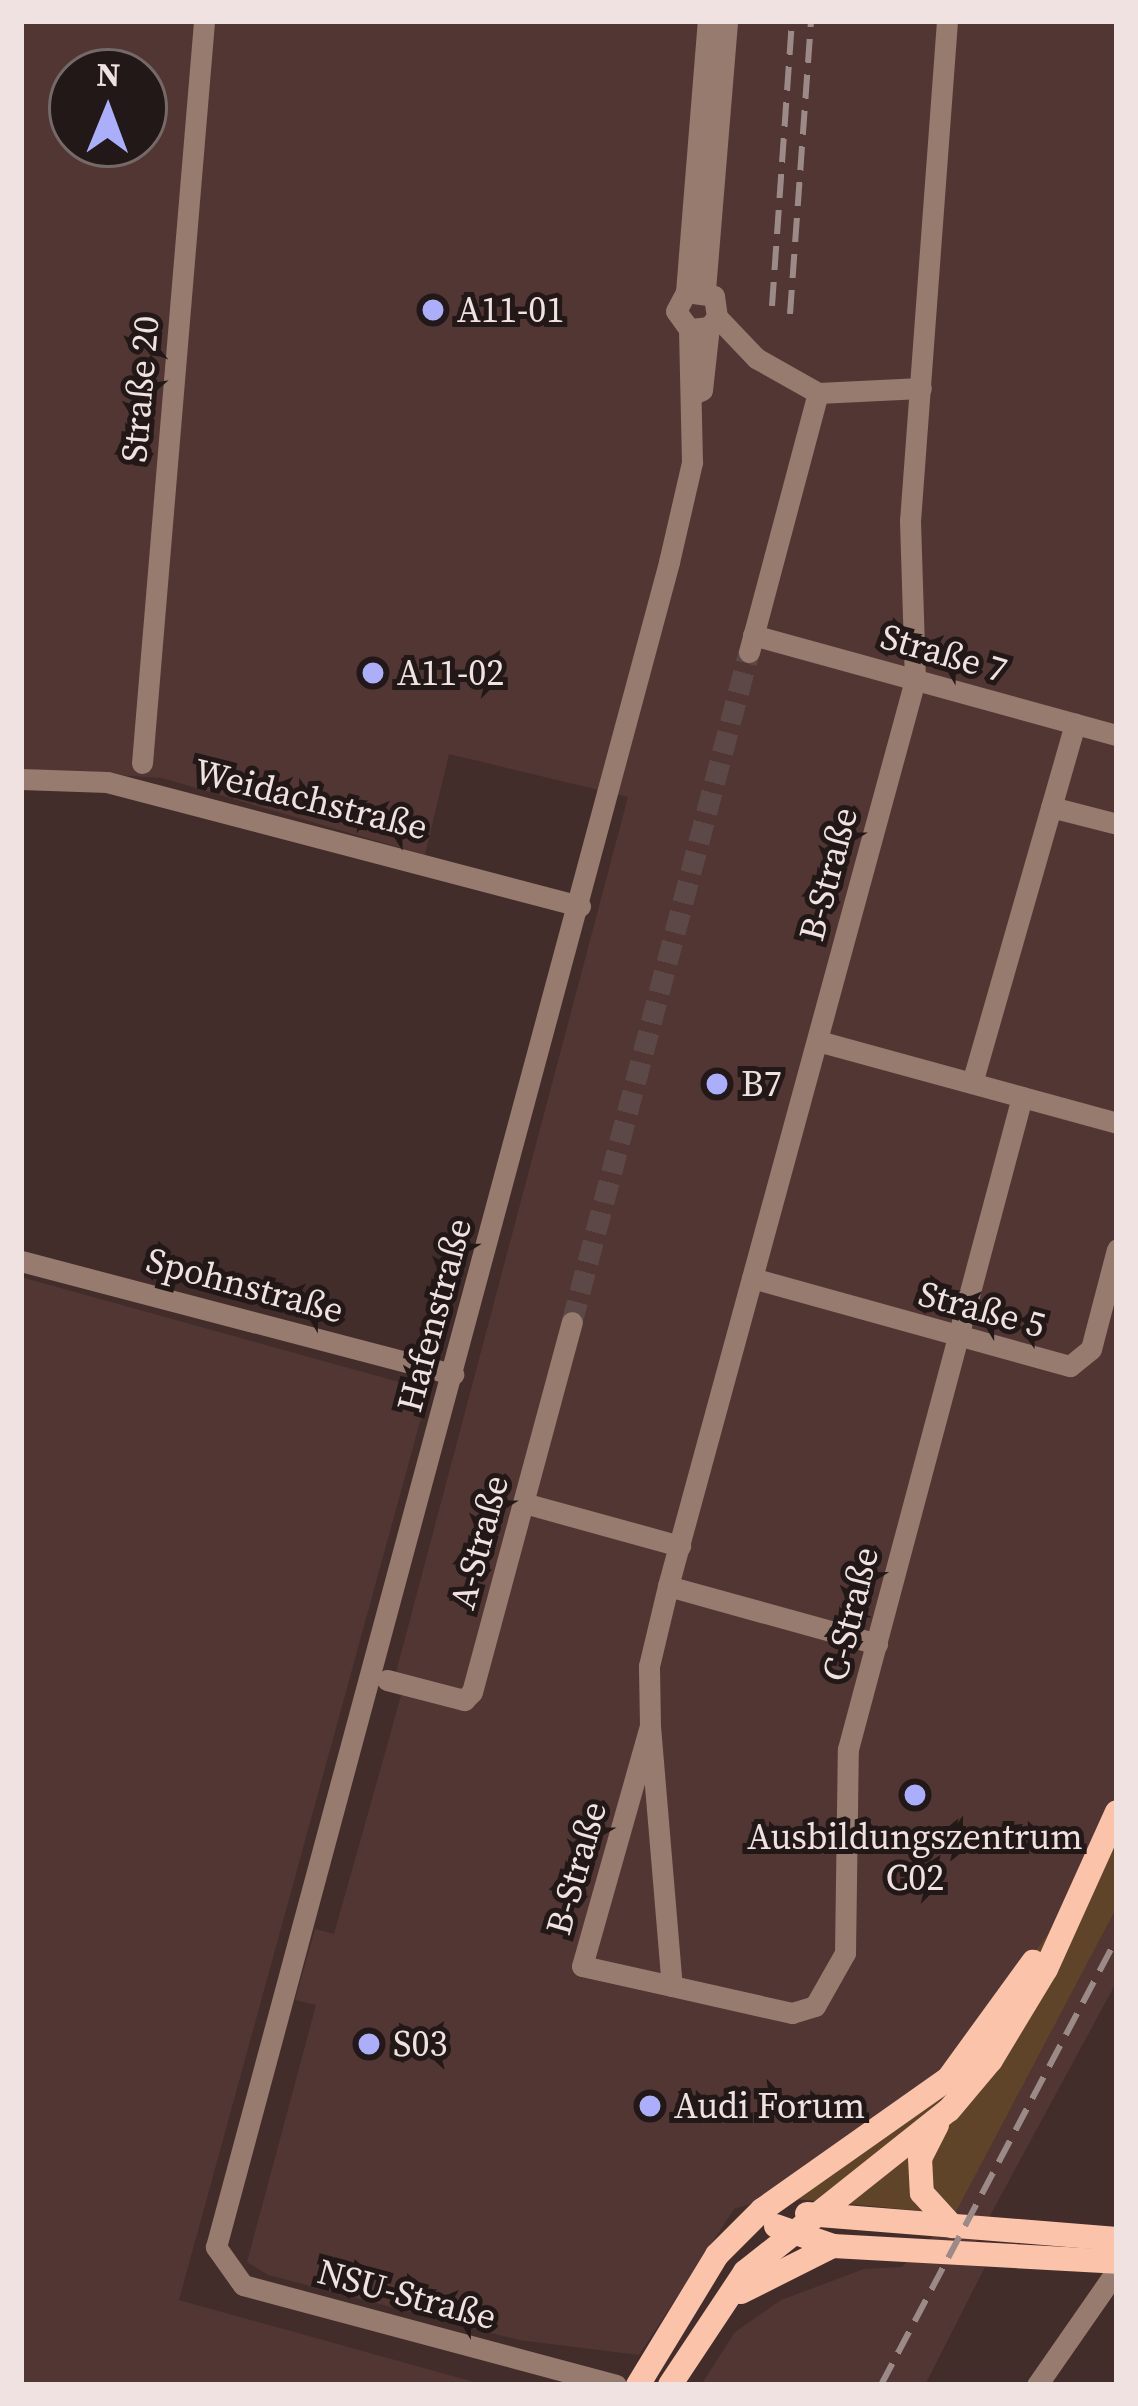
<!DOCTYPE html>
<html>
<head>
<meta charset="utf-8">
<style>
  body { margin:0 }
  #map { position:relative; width:1138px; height:2406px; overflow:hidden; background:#422d2b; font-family:"Source Serif 4",serif }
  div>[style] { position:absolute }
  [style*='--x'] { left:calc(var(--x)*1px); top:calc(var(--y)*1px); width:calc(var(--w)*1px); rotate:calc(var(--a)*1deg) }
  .built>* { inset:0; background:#513633 }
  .green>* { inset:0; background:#5f4429 }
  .minor-tunnel>* { height:21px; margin-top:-10.5px; transform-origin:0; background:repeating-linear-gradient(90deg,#5c4846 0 21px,transparent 0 31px) }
  .minor>* { height:21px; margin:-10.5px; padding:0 10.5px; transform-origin:10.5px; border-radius:10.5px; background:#977b6f }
  .major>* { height:24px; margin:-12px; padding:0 12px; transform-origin:12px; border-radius:12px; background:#fac3aa }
  .rail>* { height:6px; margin-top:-3px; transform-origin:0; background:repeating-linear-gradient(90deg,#9b8a88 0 24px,transparent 0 36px) }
  .dots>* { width:33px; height:33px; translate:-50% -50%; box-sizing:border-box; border:6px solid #221817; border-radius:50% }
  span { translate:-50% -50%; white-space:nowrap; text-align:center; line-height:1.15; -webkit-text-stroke:10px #221817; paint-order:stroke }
  .poi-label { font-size:36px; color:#f0e2e0 }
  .left { translate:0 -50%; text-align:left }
  .street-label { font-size:36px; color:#f0e2e0 }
  .frame { position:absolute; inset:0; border:24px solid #f0e2e0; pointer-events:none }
  .north { position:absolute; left:48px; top:48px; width:120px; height:120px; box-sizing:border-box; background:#221817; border:3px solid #746967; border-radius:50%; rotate:1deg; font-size:33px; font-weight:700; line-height:48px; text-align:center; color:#f0e2e0 }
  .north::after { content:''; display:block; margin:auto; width:42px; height:54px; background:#abaffb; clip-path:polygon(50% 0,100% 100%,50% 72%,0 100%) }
</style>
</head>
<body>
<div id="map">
  <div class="built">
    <i style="clip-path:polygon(evenodd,21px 21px,1117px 21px,1117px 1803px,1047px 1935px,948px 2067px,773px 2197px,734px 2209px,639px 2355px,519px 2340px,268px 2275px,247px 2262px,316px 2005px,295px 2000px,315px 1929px,334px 1934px,385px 1753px,405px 1681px,395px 1677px,399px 1661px,628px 797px,449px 754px,425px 855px,162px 778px,21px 769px,21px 21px,72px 72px,144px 72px,144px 144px,72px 144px,72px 72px)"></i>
    <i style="clip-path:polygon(21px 1277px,410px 1385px,423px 1411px,179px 2300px,485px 2385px,21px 2385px)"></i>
    <i style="clip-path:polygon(1117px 1907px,1117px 1981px,972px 2249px,968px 2265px,985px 2267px,925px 2385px,701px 2385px,735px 2332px,781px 2300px,864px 2269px,902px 2267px,955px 2214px)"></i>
  </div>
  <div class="green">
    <i style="clip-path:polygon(1117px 1803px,1117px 1907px,955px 2214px,773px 2197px,943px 2073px,1047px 1935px)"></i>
  </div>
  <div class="minor-tunnel">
    <i style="--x:572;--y:1322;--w:693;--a:-75.2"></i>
  </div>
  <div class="minor">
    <i style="--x:705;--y:290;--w:270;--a:-85.3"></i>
    <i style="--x:686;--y:292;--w:28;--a:8"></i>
    <i style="--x:714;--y:296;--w:21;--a:82"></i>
    <i style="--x:717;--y:317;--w:13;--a:129"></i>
    <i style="--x:709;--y:327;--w:20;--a:174"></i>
    <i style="--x:689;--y:329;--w:22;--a:-126"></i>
    <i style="--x:676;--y:311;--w:21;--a:-62"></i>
    <i style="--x:686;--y:292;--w:272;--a:-85.4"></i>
    <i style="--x:717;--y:317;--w:57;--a:46.4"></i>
    <i style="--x:756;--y:358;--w:71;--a:29.4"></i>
    <i style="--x:818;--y:393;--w:103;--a:-2.8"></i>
    <i style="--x:692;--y:395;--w:11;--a:-27"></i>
    <i style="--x:702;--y:390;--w:63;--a:-83.7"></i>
    <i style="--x:753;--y:635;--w:377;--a:15.4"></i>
    <i style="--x:749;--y:652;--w:268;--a:-75.1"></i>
    <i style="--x:142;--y:763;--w:745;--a:-85.22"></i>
    <i style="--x:21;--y:779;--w:86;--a:2"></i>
    <i style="--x:107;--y:782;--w:489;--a:14.7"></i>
    <i style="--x:1051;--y:807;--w:68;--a:14.4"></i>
    <i style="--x:818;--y:1041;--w:310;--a:15.3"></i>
    <i style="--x:972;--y:1083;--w:374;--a:-74"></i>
    <i style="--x:21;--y:1261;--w:447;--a:14.7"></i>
    <i style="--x:752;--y:1278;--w:330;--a:15.5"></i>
    <i style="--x:1070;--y:1366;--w:27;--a:-39"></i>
    <i style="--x:1091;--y:1349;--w:103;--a:-75.4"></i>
    <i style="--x:524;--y:1503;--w:162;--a:15.4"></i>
    <i style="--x:668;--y:1586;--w:217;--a:15.5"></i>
    <i style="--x:387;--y:1680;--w:80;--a:14.6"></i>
    <i style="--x:464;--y:1700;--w:11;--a:-45"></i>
    <i style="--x:472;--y:1692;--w:383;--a:-74.9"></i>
    <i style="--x:650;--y:1726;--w:261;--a:85.2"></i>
    <i style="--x:672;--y:1986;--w:92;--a:-167.5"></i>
    <i style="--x:582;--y:1966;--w:249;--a:-74.2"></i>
    <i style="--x:650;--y:1726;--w:60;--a:-91"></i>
    <i style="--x:649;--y:1666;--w:82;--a:-76.6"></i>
    <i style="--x:668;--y:1586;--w:939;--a:-74.75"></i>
    <i style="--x:915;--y:680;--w:159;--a:-91.8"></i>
    <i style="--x:910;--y:521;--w:501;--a:-85.77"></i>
    <i style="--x:672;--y:1986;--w:123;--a:12.7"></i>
    <i style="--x:792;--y:2013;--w:24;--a:-17"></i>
    <i style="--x:815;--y:2006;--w:61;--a:-60.5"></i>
    <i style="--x:845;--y:1953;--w:204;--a:-89.2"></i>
    <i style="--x:848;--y:1749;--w:675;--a:-75.06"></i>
    <i style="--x:616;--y:2385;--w:386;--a:-165"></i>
    <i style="--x:243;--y:2285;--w:47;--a:-125.4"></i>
    <i style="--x:216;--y:2247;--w:1745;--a:-74.95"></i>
    <i style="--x:669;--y:562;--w:103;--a:-77"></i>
    <i style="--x:692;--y:462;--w:133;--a:-91.3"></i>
    <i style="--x:1037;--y:2385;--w:140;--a:-55.2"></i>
  </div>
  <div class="major">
    <i style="--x:937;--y:2125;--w:37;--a:117"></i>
    <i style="--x:920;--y:2158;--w:35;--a:87"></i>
    <i style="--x:922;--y:2193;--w:45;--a:47.7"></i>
    <i style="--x:807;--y:2214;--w:311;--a:4.6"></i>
    <i style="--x:776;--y:2226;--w:60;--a:19.3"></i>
    <i style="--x:833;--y:2246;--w:284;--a:3.2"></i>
    <i style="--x:741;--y:2292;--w:103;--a:-26.6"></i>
    <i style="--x:638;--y:2385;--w:152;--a:-58.7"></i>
    <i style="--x:717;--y:2255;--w:64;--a:-45"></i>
    <i style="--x:762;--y:2210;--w:228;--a:-35.2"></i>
    <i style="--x:948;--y:2079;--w:145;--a:-54"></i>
    <i style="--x:670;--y:2385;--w:136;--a:-56.4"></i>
    <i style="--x:745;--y:2272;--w:260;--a:-38.5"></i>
    <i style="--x:949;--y:2110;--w:65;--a:-50"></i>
    <i style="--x:991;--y:2060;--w:106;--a:-58.9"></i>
    <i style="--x:1046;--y:1969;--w:172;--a:-65.7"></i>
  </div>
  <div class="rail">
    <i style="--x:772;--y:306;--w:286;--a:-86"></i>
    <i style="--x:790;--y:314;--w:294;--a:-85.9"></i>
    <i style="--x:881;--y:2385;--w:505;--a:-62.17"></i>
  </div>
  <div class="dots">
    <i style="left:433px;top:310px;background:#abaffb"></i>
    <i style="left:373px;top:673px;background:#abaffb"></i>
    <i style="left:717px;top:1084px;background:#abaffb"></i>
    <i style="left:915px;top:1795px;background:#abaffb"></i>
    <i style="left:369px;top:2044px;background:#abaffb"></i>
    <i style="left:650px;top:2106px;background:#abaffb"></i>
  </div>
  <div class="poi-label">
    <span class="left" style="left:457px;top:310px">A11-01</span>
    <span class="left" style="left:397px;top:673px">A11-02</span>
    <span class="left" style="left:741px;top:1084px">B7</span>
    <span style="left:915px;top:1857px">Ausbildungszentrum<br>C02</span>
    <span class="left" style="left:393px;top:2044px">S03</span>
    <span class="left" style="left:674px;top:2106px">Audi Forum</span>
  </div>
  <div class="street-label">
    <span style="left:140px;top:389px;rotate:-85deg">Straße 20</span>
    <span style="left:944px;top:653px;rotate:16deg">Straße 7</span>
    <span style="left:311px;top:799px;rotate:14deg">Weidachstraße</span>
    <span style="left:828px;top:874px;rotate:-75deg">B-Straße</span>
    <span style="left:245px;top:1285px;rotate:15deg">Spohnstraße</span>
    <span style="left:982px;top:1309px;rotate:15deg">Straße 5</span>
    <span style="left:434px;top:1315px;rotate:-75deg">Hafenstraße</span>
    <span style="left:479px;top:1542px;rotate:-75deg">A-Straße</span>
    <span style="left:850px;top:1614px;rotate:-76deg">C-Straße</span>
    <span style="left:576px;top:1868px;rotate:-74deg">B-Straße</span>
    <span style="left:407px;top:2294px;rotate:15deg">NSU-Straße</span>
  </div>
  <div class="frame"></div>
  <div class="north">N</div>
</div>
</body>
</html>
